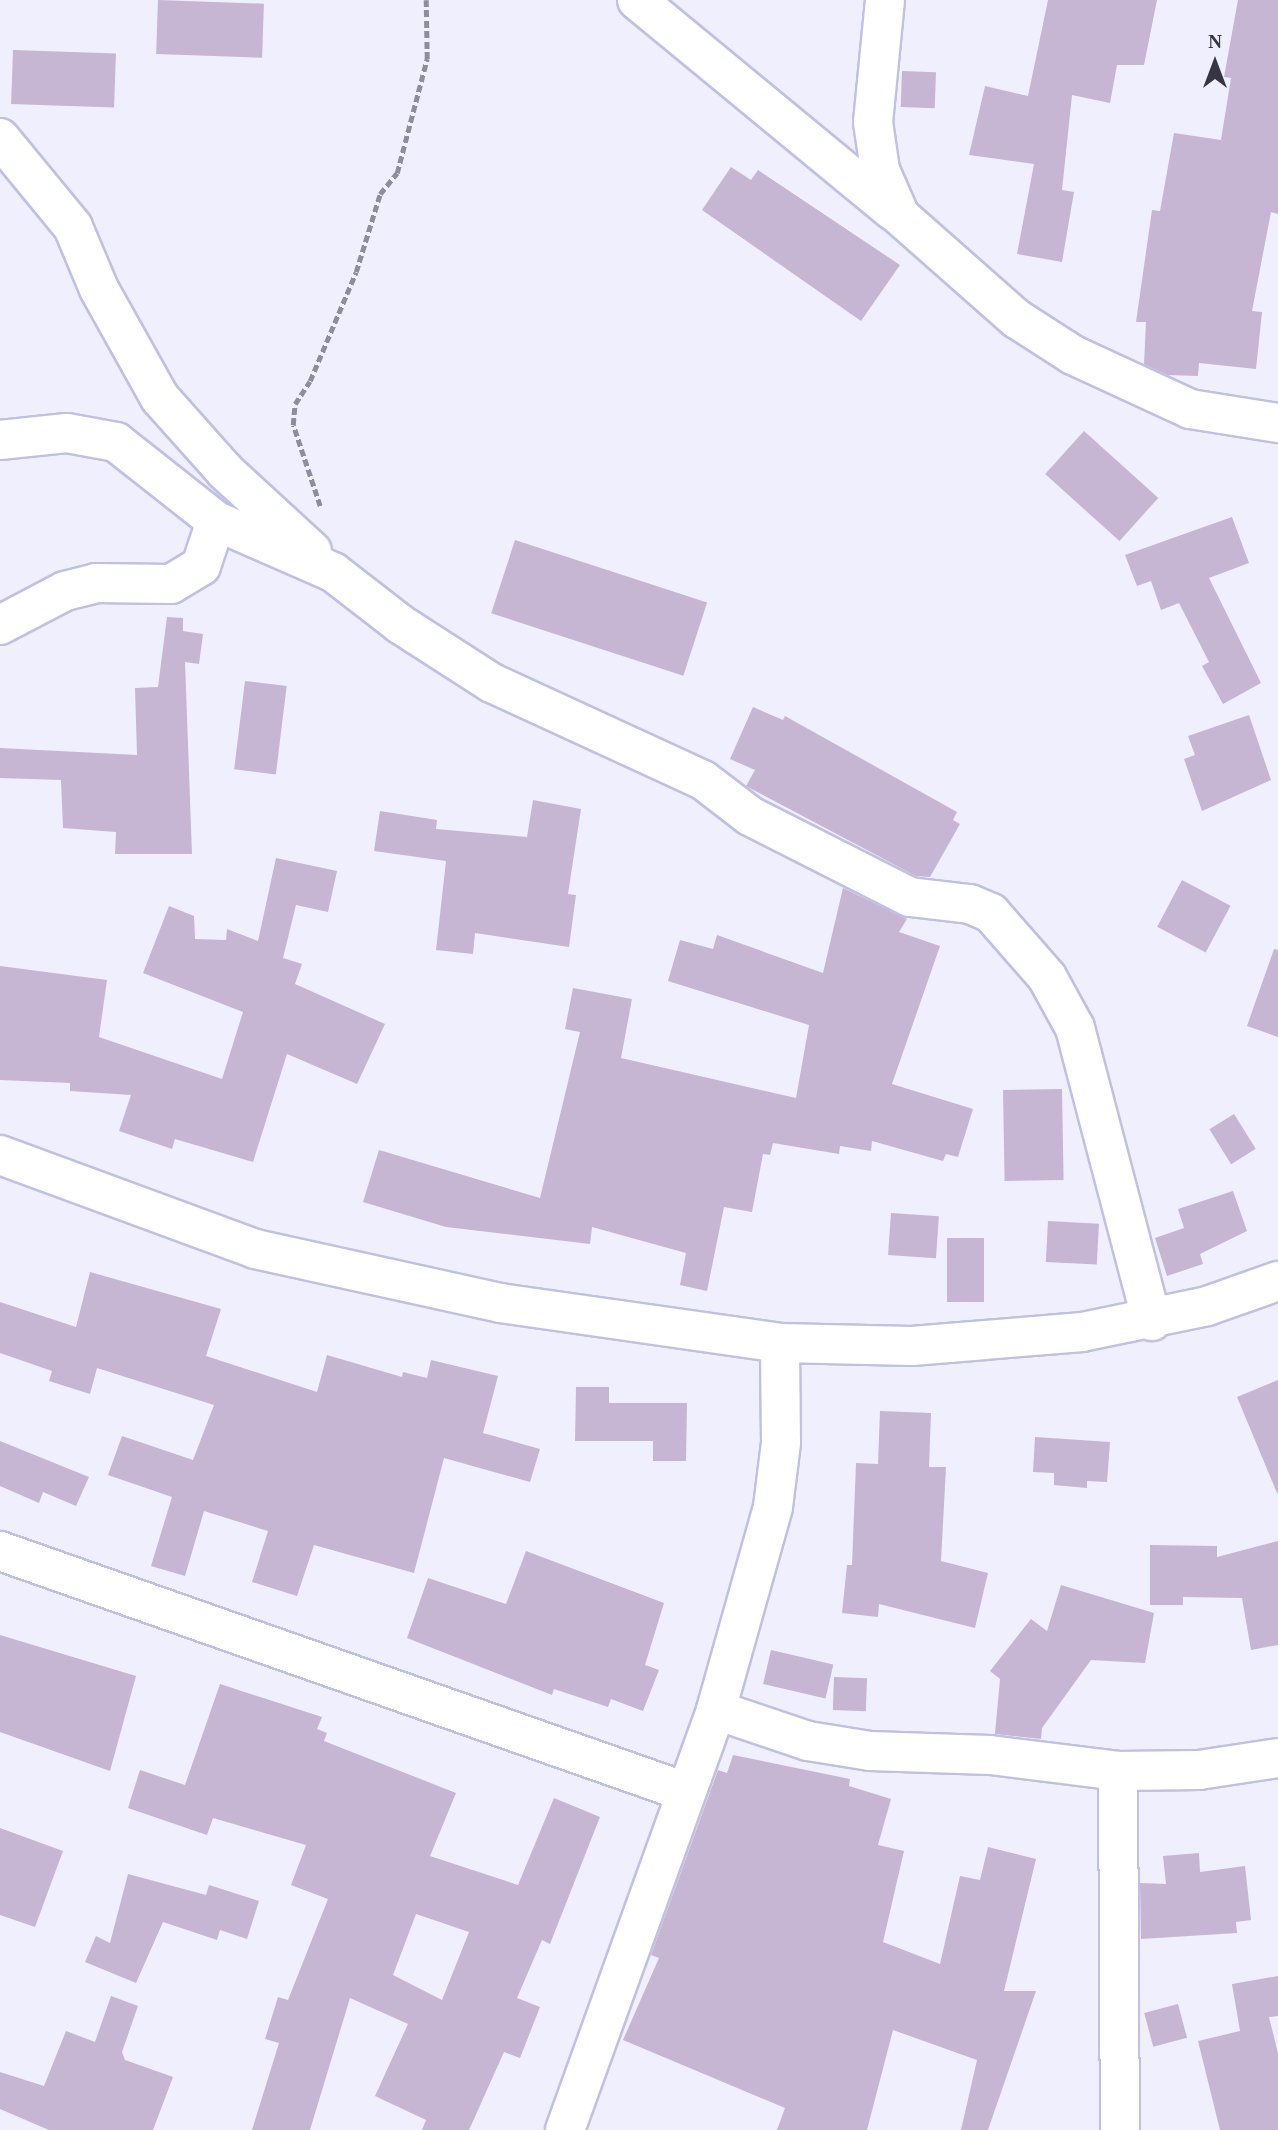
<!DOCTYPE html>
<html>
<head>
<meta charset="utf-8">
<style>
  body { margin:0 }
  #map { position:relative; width:1278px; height:2130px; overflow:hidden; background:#efeffe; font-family:"Times New Roman",serif }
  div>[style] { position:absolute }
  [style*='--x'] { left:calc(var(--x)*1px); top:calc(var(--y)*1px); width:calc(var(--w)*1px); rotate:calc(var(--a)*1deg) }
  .building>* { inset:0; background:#c7b5d4; transform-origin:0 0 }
  .path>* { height:4.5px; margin-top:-2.25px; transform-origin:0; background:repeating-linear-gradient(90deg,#8d8d9b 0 7px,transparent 0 10.5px) }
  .roads { filter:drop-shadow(2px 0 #c0c0e3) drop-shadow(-2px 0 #c0c0e3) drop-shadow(0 2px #c0c0e3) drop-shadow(0 -2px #c0c0e3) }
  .street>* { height:38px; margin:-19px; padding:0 19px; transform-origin:19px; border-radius:19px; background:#fff }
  span { translate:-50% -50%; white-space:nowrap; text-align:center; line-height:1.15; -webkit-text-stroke:5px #efeffe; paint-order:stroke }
  .north { position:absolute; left:1180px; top:28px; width:70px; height:70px; -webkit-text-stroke:5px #efeffe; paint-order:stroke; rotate:0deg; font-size:19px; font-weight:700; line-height:28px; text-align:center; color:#353543 }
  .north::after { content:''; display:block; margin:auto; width:24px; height:32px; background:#353543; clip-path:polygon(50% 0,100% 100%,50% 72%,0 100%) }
</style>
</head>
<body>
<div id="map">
  <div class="building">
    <i style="left:158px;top:0;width:106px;height:54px;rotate:2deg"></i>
    <i style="clip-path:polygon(1048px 0,1157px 0,1144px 65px,1117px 65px,1110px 103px,1072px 95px,1062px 190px,1074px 192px,1062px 262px,1017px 254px,1034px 164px,969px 155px,985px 86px,1028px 96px)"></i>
    <i style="clip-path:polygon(1238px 0,1278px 0,1278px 214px,1271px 212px,1252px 311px,1262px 312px,1256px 369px,1199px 363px,1198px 376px,1168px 375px,1144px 364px,1146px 322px,1136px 322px,1152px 210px,1160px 211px,1174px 133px,1221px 140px,1231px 78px,1224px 77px)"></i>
    <i style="left:13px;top:50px;width:103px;height:54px;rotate:2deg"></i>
    <i style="left:902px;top:71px;width:34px;height:36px;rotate:2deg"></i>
    <i style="clip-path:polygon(731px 167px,751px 180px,758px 170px,900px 265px,861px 321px,702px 210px)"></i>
    <i style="left:1084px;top:431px;width:100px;height:58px;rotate:42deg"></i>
    <i style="clip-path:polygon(1232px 517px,1249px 563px,1209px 578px,1261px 683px,1223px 704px,1202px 666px,1209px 662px,1179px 603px,1161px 610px,1151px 581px,1137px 586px,1125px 555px)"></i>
    <i style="left:515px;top:540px;width:202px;height:77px;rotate:18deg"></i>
    <i style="clip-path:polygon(167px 617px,183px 618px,183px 631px,203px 634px,199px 664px,185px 662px,192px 854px,115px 854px,116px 832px,63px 828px,61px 780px,0 778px,0 748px,137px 755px,135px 688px,158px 687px)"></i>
    <i style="left:245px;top:681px;width:42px;height:89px;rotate:7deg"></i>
    <i style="clip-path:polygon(753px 707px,783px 720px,785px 716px,957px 812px,953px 820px,960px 824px,930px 877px,916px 876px,746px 786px,755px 770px,730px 759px)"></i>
    <i style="clip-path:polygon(1249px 715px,1271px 780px,1202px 811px,1184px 759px,1195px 755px,1188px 736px)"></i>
    <i style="clip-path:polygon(533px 800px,581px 809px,568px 894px,576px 895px,569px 947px,475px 933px,473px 954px,436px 950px,446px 861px,374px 851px,380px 811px,437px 820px,436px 829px,527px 837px)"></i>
    <i style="clip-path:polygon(276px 858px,337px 871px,328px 912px,296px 905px,283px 958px,302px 964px,295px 984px,385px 1024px,357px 1084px,287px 1054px,253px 1162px,175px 1139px,172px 1149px,119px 1131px,131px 1095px,70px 1091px,70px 1083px,0 1080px,0 966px,107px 980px,99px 1037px,222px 1079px,243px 1012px,143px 973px,169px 906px,194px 916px,195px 939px,226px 940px,227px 929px,258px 941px)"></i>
    <i style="left:1182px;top:880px;width:55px;height:53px;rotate:28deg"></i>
    <i style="clip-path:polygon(843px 888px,907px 919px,899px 932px,940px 946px,892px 1084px,973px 1109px,958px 1157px,946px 1154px,943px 1161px,872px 1141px,871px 1151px,840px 1146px,839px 1154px,773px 1143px,770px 1155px,763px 1154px,752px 1212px,724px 1207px,707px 1291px,680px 1285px,686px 1253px,592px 1227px,590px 1244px,446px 1227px,363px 1202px,379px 1150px,540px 1198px,580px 1032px,565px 1029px,573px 988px,632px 999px,621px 1058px,796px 1098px,809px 1025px,668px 981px,680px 940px,713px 949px,717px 935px,823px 973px)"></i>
    <i style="clip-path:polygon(1274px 949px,1278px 950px,1278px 1037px,1247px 1026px)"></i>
    <i style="left:1062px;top:1089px;width:91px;height:59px;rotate:89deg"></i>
    <i style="left:1234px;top:1114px;width:41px;height:29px;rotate:58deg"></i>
    <i style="clip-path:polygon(1233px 1191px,1247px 1231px,1200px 1254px,1203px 1264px,1167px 1276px,1155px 1238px,1184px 1228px,1178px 1209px)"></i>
    <i style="left:891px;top:1213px;width:48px;height:42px;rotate:4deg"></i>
    <i style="left:1048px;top:1221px;width:51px;height:41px;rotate:3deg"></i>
    <i style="left:947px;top:1238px;width:37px;height:64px"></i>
    <i style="clip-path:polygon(90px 1272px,221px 1309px,206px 1356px,317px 1392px,327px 1355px,402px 1377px,403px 1372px,427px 1378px,431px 1360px,498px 1376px,483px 1433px,540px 1449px,530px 1482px,444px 1458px,414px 1573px,314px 1545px,297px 1596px,252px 1582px,268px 1531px,204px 1511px,185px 1576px,151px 1566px,172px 1497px,108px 1475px,122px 1436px,193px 1460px,214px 1405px,97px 1368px,90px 1394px,49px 1381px,52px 1371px,0 1353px,0 1302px,76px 1327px)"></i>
    <i style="clip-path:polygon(1278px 1380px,1278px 1493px,1277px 1493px,1237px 1397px)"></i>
    <i style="clip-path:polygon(576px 1387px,609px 1387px,609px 1403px,687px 1403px,686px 1461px,653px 1461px,653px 1441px,575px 1441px)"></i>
    <i style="clip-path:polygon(880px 1411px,931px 1413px,929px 1467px,946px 1467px,941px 1561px,988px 1573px,975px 1628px,879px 1604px,878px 1617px,842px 1613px,847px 1565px,852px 1565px,856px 1463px,878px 1464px)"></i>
    <i style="clip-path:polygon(1035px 1437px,1110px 1442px,1107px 1482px,1087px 1481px,1087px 1488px,1054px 1485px,1054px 1473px,1033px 1472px)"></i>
    <i style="clip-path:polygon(0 1441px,89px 1477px,76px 1506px,43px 1492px,39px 1503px,0 1486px)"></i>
    <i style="clip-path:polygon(1278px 1541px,1278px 1645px,1251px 1650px,1242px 1598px,1183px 1597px,1183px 1605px,1150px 1605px,1150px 1545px,1217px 1546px,1217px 1557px)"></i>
    <i style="clip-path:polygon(526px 1551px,664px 1603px,645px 1665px,659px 1670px,643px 1711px,611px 1699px,608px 1707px,554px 1689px,552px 1695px,407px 1638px,428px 1578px,506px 1604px)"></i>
    <i style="clip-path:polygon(1061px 1585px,1154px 1613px,1145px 1663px,1091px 1660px,1042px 1728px,1041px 1739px,995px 1734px,1000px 1679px,990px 1671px,1031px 1619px,1047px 1631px)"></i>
    <i style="clip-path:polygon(0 1635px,136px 1676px,110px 1771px,0 1732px)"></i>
    <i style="left:771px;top:1650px;width:64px;height:35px;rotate:13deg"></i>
    <i style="left:834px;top:1677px;width:33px;height:33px;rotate:2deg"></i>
    <i style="clip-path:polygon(evenodd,220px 1684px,322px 1717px,317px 1729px,327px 1733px,324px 1741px,456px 1793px,430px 1856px,518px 1885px,554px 1798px,600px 1817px,550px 1944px,542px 1940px,517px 1998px,540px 2007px,520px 2058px,504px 2052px,469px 2130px,422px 2130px,426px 2120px,375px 2096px,408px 2024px,350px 1998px,310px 2130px,252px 2130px,279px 2043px,265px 2039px,278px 1997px,288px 2000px,328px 1899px,291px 1885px,306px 1845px,213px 1818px,207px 1835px,128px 1808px,140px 1770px,185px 1785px,220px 1684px,416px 1914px,469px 1932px,442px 2000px,393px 1975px,416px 1914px)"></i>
    <i style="clip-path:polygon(733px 1755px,850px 1779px,849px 1786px,891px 1799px,878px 1845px,904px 1851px,883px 1942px,940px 1964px,960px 1876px,980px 1880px,988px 1847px,1036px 1859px,1004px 1991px,1036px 1991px,988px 2130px,961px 2130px,977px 2060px,893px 2030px,867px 2130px,777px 2130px,785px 2108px,623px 2040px,659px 1958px,651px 1955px,718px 1770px,727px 1773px)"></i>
    <i style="clip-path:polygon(0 1828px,63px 1851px,35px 1927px,0 1915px)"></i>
    <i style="clip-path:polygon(1199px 1853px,1200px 1872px,1245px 1866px,1251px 1920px,1236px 1922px,1237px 1933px,1141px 1939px,1140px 1883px,1166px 1884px,1163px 1856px)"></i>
    <i style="clip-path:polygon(128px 1874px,206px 1895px,209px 1885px,259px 1901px,247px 1939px,220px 1930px,217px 1940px,163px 1922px,136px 1983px,85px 1962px,96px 1936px,110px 1943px)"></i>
    <i style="clip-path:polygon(1278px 1976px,1278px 2016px,1269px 2017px,1278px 2053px,1278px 2130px,1220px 2130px,1198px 2041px,1240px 2031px,1232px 1984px)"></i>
    <i style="clip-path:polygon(111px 1996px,138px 2006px,122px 2052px,125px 2060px,173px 2077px,153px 2130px,49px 2130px,0 2109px,0 2072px,44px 2086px,66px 2031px,95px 2042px)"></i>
    <i style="left:1178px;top:2004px;width:35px;height:35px;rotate:75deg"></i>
  </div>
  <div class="path">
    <i style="--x:320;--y:506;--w:85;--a:-108.4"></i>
    <i style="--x:293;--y:425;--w:21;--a:-85"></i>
    <i style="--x:295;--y:404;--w:27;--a:-57"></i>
    <i style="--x:310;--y:381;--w:118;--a:-67.1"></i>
    <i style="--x:356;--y:272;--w:82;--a:-72.9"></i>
    <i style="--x:380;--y:194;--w:27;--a:-51"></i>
    <i style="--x:397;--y:173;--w:118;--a:-75.3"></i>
    <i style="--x:427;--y:59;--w:59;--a:-91"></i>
  </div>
  <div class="roads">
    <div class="street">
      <i style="--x:637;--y:0;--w:332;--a:39.5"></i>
      <i style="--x:885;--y:0;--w:123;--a:95.6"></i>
      <i style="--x:873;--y:122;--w:49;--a:81.7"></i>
      <i style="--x:880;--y:170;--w:50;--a:66.5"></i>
      <i style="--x:900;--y:216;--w:156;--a:41.4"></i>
      <i style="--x:1017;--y:319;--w:67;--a:32.7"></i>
      <i style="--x:1073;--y:355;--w:129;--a:24.8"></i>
      <i style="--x:1190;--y:409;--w:89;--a:9"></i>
      <i style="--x:0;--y:138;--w:115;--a:50.6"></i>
      <i style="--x:73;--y:227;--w:67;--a:67.2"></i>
      <i style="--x:99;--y:289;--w:125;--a:60.8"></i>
      <i style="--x:160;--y:398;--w:98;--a:48.3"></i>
      <i style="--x:225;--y:471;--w:118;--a:42.6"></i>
      <i style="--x:0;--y:440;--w:67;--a:-6"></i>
      <i style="--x:67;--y:433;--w:50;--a:10.4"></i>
      <i style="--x:116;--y:442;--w:127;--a:38.3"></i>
      <i style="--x:216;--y:521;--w:128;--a:23.6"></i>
      <i style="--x:333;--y:572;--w:85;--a:37.8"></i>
      <i style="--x:400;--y:624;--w:109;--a:32.7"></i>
      <i style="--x:492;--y:683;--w:232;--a:24.7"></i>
      <i style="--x:703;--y:780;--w:59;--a:37.5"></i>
      <i style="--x:750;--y:816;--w:179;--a:26.9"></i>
      <i style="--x:910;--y:897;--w:60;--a:6.7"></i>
      <i style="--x:970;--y:904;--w:23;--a:23"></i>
      <i style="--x:991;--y:913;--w:85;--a:48.8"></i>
      <i style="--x:1047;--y:977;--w:58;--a:61.2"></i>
      <i style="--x:1075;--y:1028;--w:303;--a:75.3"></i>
      <i style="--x:0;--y:625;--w:73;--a:-27.6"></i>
      <i style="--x:65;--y:591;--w:32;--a:-14"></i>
      <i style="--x:96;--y:583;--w:75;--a:0.8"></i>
      <i style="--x:171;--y:584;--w:35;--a:-31"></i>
      <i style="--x:201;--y:566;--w:47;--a:-71.6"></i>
      <i style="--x:0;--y:1155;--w:272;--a:20.2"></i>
      <i style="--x:255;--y:1249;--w:251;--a:12.4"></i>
      <i style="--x:500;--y:1303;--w:283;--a:8.1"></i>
      <i style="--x:780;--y:1343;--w:132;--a:1.3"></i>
      <i style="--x:912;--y:1346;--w:171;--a:-4.7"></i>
      <i style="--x:1082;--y:1332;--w:128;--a:-11.7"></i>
      <i style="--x:1207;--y:1306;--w:75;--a:-19.4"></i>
      <i style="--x:0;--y:1551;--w:724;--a:19.36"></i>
      <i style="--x:716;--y:1710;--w:97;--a:18.6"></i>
      <i style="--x:808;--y:1741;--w:63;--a:9.2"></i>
      <i style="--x:870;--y:1751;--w:120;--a:1.9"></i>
      <i style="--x:990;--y:1755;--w:129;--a:7.1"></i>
      <i style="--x:1118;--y:1771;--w:81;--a:-0.7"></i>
      <i style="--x:1199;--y:1770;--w:80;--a:-8.6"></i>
      <i style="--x:1118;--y:1771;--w:359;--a:89.7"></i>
      <i style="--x:565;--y:2130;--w:446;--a:-70.2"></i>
      <i style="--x:716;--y:1710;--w:211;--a:-74.3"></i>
      <i style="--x:773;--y:1507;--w:64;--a:-82.9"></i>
      <i style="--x:781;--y:1443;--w:100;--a:-90.6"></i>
    </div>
  </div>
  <div class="north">N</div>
</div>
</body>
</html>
